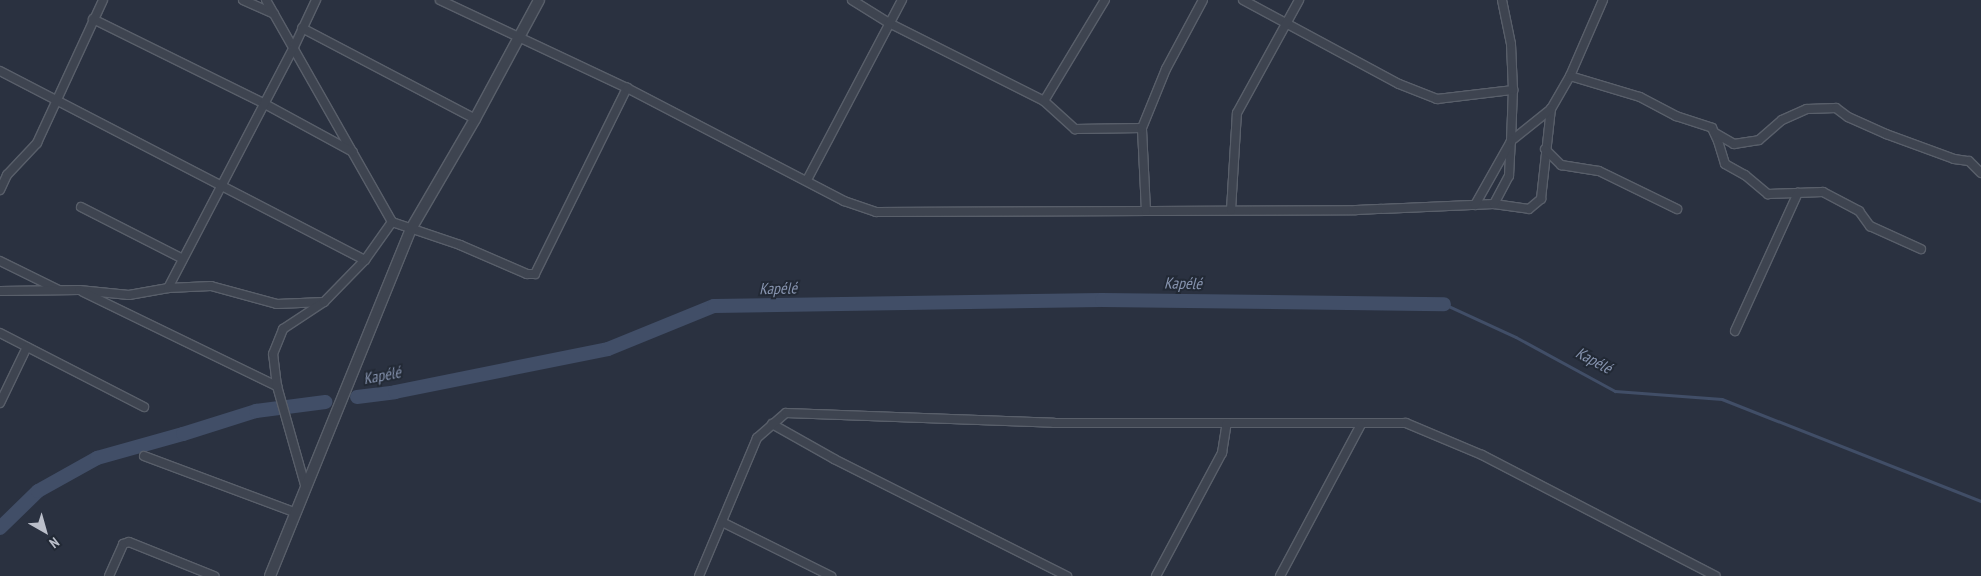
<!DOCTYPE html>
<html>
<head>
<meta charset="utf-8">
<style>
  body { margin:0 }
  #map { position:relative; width:1981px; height:576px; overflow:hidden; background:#2a3140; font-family:"PT Sans Narrow",sans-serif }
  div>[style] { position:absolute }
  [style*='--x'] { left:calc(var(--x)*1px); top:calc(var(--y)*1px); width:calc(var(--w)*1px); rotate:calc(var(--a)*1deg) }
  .stream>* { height:2.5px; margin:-1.25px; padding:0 1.25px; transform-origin:1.25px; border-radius:1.25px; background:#414e67 }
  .river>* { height:14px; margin:-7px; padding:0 7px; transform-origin:7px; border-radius:7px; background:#414e67 }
  .roads { filter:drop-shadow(1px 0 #595f6a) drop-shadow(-1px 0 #595f6a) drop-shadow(0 1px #595f6a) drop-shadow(0 -1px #595f6a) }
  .minor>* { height:8px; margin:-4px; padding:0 4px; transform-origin:4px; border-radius:4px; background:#3e4450 }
  .tertiary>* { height:10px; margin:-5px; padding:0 5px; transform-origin:5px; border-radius:5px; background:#3e4450 }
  span { translate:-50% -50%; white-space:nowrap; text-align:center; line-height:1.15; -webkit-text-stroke:4px #222935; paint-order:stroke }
  .water-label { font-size:16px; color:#8693ae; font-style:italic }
  .north { position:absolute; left:20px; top:506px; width:50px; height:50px; -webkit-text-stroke:4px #222935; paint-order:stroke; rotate:142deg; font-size:14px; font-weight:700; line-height:20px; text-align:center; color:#bbbfca }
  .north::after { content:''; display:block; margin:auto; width:18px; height:22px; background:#bbbfca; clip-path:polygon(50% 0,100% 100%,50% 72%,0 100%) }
</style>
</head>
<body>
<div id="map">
  <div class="stream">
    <i style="--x:1444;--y:304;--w:79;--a:24.6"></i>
    <i style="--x:1516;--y:337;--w:113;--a:28.6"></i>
    <i style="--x:1615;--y:391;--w:107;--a:4.3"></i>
    <i style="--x:1722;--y:399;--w:278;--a:21.5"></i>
  </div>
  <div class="river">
    <i style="--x:357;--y:397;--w:38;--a:-7"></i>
    <i style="--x:395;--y:392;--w:217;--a:-11.4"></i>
    <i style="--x:608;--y:349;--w:114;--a:-22.1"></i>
    <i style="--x:714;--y:306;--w:388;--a:-0.9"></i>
    <i style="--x:1102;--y:300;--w:342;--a:0.7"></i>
    <i style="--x:0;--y:528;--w:53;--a:-44.2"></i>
    <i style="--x:38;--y:491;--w:68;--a:-29.2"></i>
    <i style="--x:97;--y:458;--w:89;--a:-15.6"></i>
    <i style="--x:183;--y:434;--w:77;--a:-17.5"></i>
    <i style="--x:256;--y:411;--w:70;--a:-7.4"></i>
  </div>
  <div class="roads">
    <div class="minor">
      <i style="--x:243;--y:0;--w:34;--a:24"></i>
      <i style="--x:266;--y:0;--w:255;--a:60.4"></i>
      <i style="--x:392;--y:222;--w:72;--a:18.7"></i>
      <i style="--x:460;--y:245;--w:73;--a:23.4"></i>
      <i style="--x:527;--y:274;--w:8;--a:0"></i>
      <i style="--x:535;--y:274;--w:208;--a:-63.7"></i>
      <i style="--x:440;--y:0;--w:207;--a:25.2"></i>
      <i style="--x:627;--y:88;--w:245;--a:27.5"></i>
      <i style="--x:844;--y:201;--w:34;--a:19"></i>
      <i style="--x:876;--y:212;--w:480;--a:-0.2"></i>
      <i style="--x:1356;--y:210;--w:138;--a:-2.5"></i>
      <i style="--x:1494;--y:204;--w:35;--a:8"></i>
      <i style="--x:1529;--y:209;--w:16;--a:-40"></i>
      <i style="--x:1541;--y:199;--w:91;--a:-83.7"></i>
      <i style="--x:1551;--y:109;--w:38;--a:-60"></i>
      <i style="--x:1570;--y:76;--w:83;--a:-66.5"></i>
      <i style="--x:852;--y:0;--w:44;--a:31.9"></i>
      <i style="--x:889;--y:23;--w:174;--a:26.7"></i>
      <i style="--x:1044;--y:101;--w:42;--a:42.1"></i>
      <i style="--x:1075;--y:129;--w:67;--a:-0.9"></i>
      <i style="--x:1243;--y:0;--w:177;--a:28.3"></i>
      <i style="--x:1399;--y:84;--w:41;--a:21.5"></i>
      <i style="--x:1437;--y:99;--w:77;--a:-6.8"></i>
      <i style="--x:93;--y:19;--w:190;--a:26.3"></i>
      <i style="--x:263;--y:103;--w:102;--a:28.6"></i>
      <i style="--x:302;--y:28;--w:195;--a:27.7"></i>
      <i style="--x:0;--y:71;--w:411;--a:27.4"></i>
      <i style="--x:1570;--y:76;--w:73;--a:16.7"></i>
      <i style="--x:1640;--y:97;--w:41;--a:27.8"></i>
      <i style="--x:1676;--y:116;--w:38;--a:18"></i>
      <i style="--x:1712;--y:128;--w:14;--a:65"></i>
      <i style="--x:1718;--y:141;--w:24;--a:73"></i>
      <i style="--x:1725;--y:164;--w:23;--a:29"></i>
      <i style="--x:1745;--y:175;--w:30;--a:40"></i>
      <i style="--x:1768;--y:194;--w:55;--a:-2.1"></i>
      <i style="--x:1823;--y:192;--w:41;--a:27.8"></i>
      <i style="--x:1859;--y:211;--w:19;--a:54"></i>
      <i style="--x:1870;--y:226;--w:56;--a:24.3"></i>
      <i style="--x:1044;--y:101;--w:118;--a:-58.9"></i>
      <i style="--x:1715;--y:133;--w:22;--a:30"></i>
      <i style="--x:1734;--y:144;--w:25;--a:-9"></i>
      <i style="--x:1759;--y:140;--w:30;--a:-41"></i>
      <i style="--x:1782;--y:120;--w:27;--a:-24"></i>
      <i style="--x:1807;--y:109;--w:29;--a:-2"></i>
      <i style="--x:1836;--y:108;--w:15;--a:37"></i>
      <i style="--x:1848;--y:117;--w:42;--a:24.1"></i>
      <i style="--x:1886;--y:134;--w:72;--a:20.2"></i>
      <i style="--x:1954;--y:159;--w:15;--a:8"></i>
      <i style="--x:1969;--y:161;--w:17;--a:45"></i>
      <i style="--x:1545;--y:149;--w:23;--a:45"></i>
      <i style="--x:1561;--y:165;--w:38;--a:9"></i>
      <i style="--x:1599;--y:171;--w:87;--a:26"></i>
      <i style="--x:807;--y:180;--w:204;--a:-62.2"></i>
      <i style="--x:0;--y:190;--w:17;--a:-65"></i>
      <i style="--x:7;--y:175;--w:44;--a:-46.8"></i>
      <i style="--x:37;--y:143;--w:157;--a:-65.2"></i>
      <i style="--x:1494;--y:204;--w:32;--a:-62"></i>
      <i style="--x:1509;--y:176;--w:35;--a:-87"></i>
      <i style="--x:1511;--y:141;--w:51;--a:-87.8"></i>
      <i style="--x:1513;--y:90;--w:46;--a:-92.5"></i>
      <i style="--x:1511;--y:44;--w:45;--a:-101.6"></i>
      <i style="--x:1475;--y:205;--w:73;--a:-60.6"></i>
      <i style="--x:1511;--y:141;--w:51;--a:-38.7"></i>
      <i style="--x:81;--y:207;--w:114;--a:27"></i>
      <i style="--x:1231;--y:210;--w:97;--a:-86.5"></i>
      <i style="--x:1237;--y:113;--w:129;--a:-61.2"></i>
      <i style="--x:1146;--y:211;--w:83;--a:-92.8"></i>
      <i style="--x:1142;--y:128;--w:64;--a:-67.9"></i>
      <i style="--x:1166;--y:69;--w:78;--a:-61.8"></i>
      <i style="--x:0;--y:261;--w:64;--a:26.2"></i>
      <i style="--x:168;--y:288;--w:272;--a:-62.4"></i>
      <i style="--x:294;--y:47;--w:52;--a:-64.9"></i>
      <i style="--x:0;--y:291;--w:79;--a:-0.7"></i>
      <i style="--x:79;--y:290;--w:50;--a:5.7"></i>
      <i style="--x:129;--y:295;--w:40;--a:-10"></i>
      <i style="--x:168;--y:288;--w:43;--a:-2.7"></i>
      <i style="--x:211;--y:286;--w:68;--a:15.3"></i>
      <i style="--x:277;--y:304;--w:47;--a:-2.4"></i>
      <i style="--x:83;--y:292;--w:216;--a:25.9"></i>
      <i style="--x:1735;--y:331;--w:152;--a:-65.5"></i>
      <i style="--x:0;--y:333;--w:162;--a:27.2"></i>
      <i style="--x:0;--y:403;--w:62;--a:-64.3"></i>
      <i style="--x:772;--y:424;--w:71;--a:29.4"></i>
      <i style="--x:834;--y:459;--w:261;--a:26.7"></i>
      <i style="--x:144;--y:456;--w:160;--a:20.5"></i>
      <i style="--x:305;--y:485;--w:103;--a:-105.8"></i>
      <i style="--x:277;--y:386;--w:32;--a:-97"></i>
      <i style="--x:273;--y:354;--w:27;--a:-68"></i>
      <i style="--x:283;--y:329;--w:49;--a:-33.4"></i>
      <i style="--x:324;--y:302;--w:59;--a:-45.7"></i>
      <i style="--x:365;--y:260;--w:47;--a:-54.6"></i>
      <i style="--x:722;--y:522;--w:122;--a:26.4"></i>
      <i style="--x:109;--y:576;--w:35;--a:-66"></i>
      <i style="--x:123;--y:544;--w:6;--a:-18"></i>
      <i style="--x:129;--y:542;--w:92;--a:21.8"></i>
      <i style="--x:699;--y:576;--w:150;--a:-67.2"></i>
      <i style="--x:757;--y:438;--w:38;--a:-41"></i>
      <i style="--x:786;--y:413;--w:268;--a:2.1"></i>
      <i style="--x:1054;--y:423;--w:352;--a:0"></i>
      <i style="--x:1406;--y:423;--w:82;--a:22.8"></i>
      <i style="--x:1482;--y:455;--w:263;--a:27.4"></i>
      <i style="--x:1156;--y:576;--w:140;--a:-61.8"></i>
      <i style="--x:1222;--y:453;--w:30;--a:-81"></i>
      <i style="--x:1280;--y:576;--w:172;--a:-61.9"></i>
    </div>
    <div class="tertiary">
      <i style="--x:270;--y:576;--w:375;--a:-67.9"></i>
      <i style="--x:411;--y:229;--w:127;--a:-59.8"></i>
      <i style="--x:475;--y:119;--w:135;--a:-61.7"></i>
    </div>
  </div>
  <div class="water-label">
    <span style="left:1183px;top:283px;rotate:1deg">Kapélé</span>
    <span style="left:778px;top:288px;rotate:-1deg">Kapélé</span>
    <span style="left:1594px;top:360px;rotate:28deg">Kapélé</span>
    <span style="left:382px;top:375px;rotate:-11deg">Kapélé</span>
  </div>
  <div class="north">N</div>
</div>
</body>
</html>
